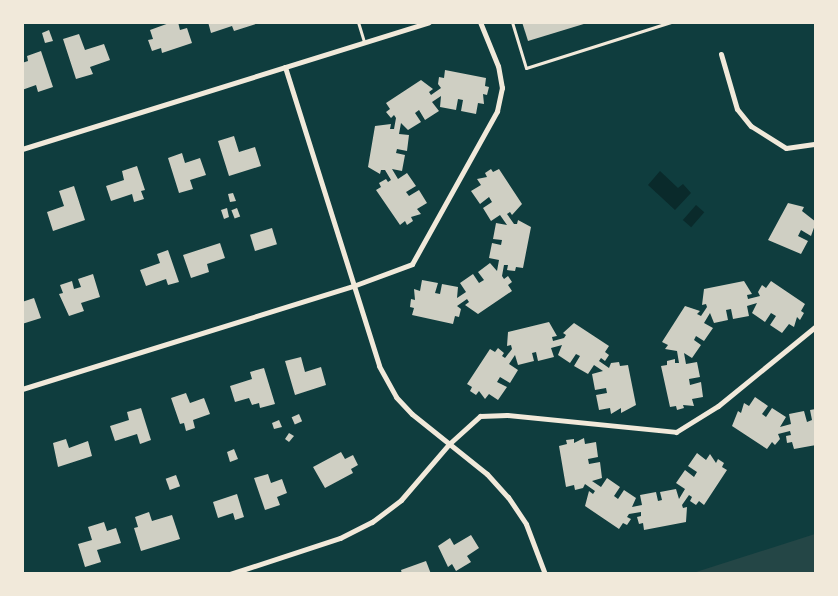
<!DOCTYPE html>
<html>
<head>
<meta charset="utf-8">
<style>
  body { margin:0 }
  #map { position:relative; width:838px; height:596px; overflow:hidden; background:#0f3d3e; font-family:"Fira Sans Condensed",sans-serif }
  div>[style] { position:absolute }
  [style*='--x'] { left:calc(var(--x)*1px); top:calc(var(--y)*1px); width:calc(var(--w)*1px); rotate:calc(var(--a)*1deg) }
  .green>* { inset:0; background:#244646 }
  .water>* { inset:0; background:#0a2a2b; transform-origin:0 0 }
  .building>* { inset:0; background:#cfcfc3; transform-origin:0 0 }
  .service>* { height:3px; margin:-1.5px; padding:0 1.5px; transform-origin:1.5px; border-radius:1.5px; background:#f1e9da }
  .minor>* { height:5px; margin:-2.5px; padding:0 2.5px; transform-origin:2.5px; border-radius:2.5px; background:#f1e9da }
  span { translate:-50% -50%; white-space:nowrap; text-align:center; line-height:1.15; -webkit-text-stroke:5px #f1e9da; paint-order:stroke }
  .frame { position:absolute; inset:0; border:24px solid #f1e9da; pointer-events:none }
</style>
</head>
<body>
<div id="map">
  <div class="green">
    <i style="clip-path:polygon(815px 534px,815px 573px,693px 573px)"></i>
  </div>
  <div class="water">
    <i style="clip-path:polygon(660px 171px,678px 188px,683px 184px,691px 193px,675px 210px,648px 185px)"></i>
    <i style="left:696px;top:205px;width:11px;height:20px;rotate:41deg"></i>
  </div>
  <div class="building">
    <i style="clip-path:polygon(172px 22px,178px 22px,180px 30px,187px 28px,192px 43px,162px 53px,161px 48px,152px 51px,148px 40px,153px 39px,150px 30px)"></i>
    <i style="clip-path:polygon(208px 22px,259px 22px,259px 23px,234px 31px,232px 26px,211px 33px)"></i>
    <i style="clip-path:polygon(522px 22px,587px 22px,587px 23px,528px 41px)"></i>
    <i style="clip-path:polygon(49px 30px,53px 41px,45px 43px,42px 33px)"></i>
    <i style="clip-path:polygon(79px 34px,85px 50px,104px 44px,110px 60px,90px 67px,93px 74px,76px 79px,63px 39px)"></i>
    <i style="clip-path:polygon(41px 51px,53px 87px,38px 92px,36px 85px,22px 90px,22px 63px,28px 61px,27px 56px)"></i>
    <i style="clip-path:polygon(445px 70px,486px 78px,485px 86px,489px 87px,487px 95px,483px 94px,484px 104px,478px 103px,476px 114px,461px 111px,463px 100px,458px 99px,456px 110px,440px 107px,441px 96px,432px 102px,439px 111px,425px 120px,419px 110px,415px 113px,421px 122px,408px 130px,401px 123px,399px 134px,409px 135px,407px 151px,397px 149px,396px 153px,405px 155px,402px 171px,392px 169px,398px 179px,407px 173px,416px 186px,406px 192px,409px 196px,419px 190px,427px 203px,417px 209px,421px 214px,411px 217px,413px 221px,407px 225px,405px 221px,400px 225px,376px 190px,381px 187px,379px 183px,386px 179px,388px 182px,391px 180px,385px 170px,381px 170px,380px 174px,368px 167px,375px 126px,391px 124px,390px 129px,394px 129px,396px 118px,394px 115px,391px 118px,386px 112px,390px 109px,386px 103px,421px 80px,433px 89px,429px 92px,431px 95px,441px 88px,438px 84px,439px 77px,444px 78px)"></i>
    <i style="clip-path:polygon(234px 136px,239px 152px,255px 147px,261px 166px,229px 176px,218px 141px)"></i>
    <i style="clip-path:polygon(182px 153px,185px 163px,200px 158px,206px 175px,190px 180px,193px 189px,179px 193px,168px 158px)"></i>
    <i style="clip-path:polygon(137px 166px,145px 190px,141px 191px,144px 199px,134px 202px,132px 194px,111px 201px,106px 186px,124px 180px,122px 171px)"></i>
    <i style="clip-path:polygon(491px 169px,493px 172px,499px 169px,522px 204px,512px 215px,510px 212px,507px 214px,514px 224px,517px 224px,518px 220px,531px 227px,523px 268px,516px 267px,515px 271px,507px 270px,508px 265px,504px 265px,502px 276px,504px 279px,508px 276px,512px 282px,508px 285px,512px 291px,478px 314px,465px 305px,469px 302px,467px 299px,457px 306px,461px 309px,459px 317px,455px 316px,453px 324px,412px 315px,414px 308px,410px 307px,411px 299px,415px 300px,414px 289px,420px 291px,422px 280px,438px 283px,435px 293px,440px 294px,442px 284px,458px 287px,457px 298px,466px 292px,460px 283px,473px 274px,479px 283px,484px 280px,478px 272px,490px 263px,497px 271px,499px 260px,489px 258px,492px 243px,501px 245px,502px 240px,493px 239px,496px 223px,507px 225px,500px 215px,491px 221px,483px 208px,492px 202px,489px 197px,480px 204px,471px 191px,481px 185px,477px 179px,487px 177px,485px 173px)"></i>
    <i style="clip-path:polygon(74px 186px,85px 220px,53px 231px,47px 212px,64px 206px,59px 191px)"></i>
    <i style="clip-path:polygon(233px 193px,236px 201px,230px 202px,228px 194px)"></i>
    <i style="clip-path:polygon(788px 203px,804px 207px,802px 211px,816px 222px,811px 236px,801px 230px,798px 236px,808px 241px,801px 254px,768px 240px)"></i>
    <i style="clip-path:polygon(227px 208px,229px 217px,224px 219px,221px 210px)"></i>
    <i style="left:237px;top:208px;width:9px;height:6px;rotate:69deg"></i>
    <i style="left:272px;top:228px;width:17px;height:23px;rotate:73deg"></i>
    <i style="clip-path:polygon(220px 243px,225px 258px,207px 264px,209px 272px,191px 278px,183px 255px)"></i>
    <i style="clip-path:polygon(168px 250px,179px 282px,168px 285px,166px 279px,146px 286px,140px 270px,160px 263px,157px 254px)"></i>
    <i style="clip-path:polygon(93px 274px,100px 297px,81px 303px,84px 311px,69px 316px,59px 294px,63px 293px,60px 285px,72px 281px,74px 289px,81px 287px,78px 279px)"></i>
    <i style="clip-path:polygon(744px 281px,752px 294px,747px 295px,748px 299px,760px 296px,758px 292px,762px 285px,766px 288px,771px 281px,805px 304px,801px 311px,804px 313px,800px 320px,797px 317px,794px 327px,789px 324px,782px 333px,770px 325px,776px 316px,771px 313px,765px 322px,752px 313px,757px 303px,747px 306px,749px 316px,733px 319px,731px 309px,726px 310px,728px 320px,714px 323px,710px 313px,704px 323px,713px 328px,704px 341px,696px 336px,694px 340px,701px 345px,692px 358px,684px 353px,686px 364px,697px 362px,700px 377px,689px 379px,690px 385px,701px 382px,703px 397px,692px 399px,694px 406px,683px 405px,684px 408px,677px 410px,676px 406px,670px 407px,661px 366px,667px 365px,667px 361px,675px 359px,675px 363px,679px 363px,677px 351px,665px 349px,668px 345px,662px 342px,685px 306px,700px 311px,697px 314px,701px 316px,707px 307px,706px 304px,702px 305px,704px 289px)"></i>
    <i style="clip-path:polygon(34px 298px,41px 318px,22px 324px,22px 302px)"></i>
    <i style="clip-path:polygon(549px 322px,557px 336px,552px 337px,553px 341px,564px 338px,566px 335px,563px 333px,574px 323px,609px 346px,605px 352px,609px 355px,605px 361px,601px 358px,599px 361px,609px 368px,611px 363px,619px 362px,620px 366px,628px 365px,636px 405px,621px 413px,621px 408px,611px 414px,610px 408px,599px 410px,596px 395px,607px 393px,606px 388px,595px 390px,592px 374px,603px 371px,594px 365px,588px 374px,574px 366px,580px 356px,576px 354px,570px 363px,558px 355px,562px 345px,551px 348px,554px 357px,538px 361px,536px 352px,532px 353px,534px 361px,518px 365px,515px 355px,509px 364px,518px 370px,510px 383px,500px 377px,497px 382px,507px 387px,498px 400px,489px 394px,485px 399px,479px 391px,476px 395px,470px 391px,472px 387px,467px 384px,490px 349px,495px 352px,498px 348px,504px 353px,502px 356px,505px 358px,512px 349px,511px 345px,507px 346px,508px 332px)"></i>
    <i style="clip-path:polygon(301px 357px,305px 372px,321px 367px,326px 385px,295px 395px,285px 361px)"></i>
    <i style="clip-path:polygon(264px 368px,275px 404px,260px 408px,259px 403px,252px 405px,249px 398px,235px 402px,230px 386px,252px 379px,250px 372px)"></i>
    <i style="clip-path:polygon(186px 393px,190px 403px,204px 398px,210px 414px,193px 420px,195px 428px,186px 431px,184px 423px,180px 424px,171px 398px)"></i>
    <i style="clip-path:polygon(755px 397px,768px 406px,762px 414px,766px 417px,772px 408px,786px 417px,780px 427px,791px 424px,789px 414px,804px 411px,807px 422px,812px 420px,810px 410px,816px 409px,816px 445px,794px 449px,792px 442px,787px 443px,786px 436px,791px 435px,790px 431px,778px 434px,780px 439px,775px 445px,772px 442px,767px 449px,732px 426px,738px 411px,741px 413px,744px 403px,749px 406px)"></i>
    <i style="clip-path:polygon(141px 408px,151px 440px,140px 444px,137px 434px,115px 441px,110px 426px,129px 420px,127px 412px)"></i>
    <i style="left:299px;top:414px;width:8px;height:8px;rotate:67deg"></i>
    <i style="clip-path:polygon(279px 420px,282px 427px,274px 429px,272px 423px)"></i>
    <i style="clip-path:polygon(289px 433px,294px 436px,289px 442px,285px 439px)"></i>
    <i style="clip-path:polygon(584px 438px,585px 444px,596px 442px,598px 457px,588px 459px,589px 464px,600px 462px,602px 478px,592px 481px,601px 487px,607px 478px,620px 487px,614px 496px,618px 499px,624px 490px,636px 498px,632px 507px,642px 505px,640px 495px,656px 492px,658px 501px,662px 500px,660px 492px,676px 489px,679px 499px,685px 489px,676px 483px,685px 470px,694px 477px,697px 472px,688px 466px,697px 453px,706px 460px,710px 454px,716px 463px,718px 459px,724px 463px,722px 467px,727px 470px,704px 505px,699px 501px,696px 505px,690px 501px,692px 497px,689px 495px,682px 505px,683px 508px,687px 507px,686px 522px,644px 530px,643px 523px,639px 524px,637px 517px,641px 516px,641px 512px,629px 514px,627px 517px,631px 519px,627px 525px,623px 523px,619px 529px,585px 506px,589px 491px,593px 494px,595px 491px,585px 484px,583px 488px,575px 490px,574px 485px,566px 487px,559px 446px,567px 444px,566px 440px,574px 439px,574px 443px)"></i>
    <i style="clip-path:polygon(66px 439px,69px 448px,88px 441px,92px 456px,58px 467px,53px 443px)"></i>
    <i style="clip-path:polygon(234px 449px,238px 459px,230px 462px,227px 452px)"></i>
    <i style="clip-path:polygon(341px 452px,345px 459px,353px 455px,358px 465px,351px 469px,353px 473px,325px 488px,313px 467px)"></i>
    <i style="clip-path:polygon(268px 474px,271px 483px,282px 479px,287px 493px,277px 497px,280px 505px,265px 510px,254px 478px)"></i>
    <i style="left:176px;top:475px;width:12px;height:11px;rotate:70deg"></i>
    <i style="clip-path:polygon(237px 494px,244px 517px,235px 520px,233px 513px,218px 518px,213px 502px)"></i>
    <i style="clip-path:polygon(149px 512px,152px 521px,172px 515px,180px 539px,141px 551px,134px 528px,138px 527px,135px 517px)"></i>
    <i style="clip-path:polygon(104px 522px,107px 531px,116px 528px,121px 543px,97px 550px,101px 562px,85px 567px,78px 544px,92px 540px,88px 527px)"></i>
    <i style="clip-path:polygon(471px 535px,479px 548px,467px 556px,471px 562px,456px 571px,452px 564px,448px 567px,438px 546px,450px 538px,454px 545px)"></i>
    <i style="clip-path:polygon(426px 561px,431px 574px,402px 574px,401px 570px)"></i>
  </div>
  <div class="service">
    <i style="--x:358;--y:22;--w:21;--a:73"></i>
    <i style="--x:512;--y:22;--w:48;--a:73.1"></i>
    <i style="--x:526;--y:68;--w:152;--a:-17.6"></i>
  </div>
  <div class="minor">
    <i style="--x:721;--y:54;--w:57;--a:73.8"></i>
    <i style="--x:737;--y:109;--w:22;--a:51"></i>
    <i style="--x:751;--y:126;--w:41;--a:32.2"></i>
    <i style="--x:786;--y:148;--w:30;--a:-8"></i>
    <i style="--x:285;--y:67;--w:313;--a:72.5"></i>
    <i style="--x:379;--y:366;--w:35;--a:61"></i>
    <i style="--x:396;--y:397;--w:23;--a:47"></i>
    <i style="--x:412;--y:414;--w:96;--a:38.7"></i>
    <i style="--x:487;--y:474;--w:31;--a:48"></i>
    <i style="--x:508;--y:497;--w:32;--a:56"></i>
    <i style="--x:526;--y:524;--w:53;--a:69.2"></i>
    <i style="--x:22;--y:149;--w:426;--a:-17.3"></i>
    <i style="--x:22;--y:389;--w:347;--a:-17.3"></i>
    <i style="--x:353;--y:286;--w:63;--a:-20.4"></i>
    <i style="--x:412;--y:264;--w:175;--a:-60.9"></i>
    <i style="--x:497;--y:111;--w:24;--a:-78"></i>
    <i style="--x:502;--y:88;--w:22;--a:-100"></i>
    <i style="--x:498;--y:66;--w:48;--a:-112.2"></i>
    <i style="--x:230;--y:574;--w:116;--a:-18.1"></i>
    <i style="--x:340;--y:538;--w:36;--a:-27"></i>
    <i style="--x:372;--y:522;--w:36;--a:-37"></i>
    <i style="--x:401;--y:500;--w:74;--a:-49.4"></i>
    <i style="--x:449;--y:444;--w:42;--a:-42.1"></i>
    <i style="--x:480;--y:416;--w:27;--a:-2"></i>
    <i style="--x:507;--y:415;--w:170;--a:5.7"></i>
    <i style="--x:676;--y:432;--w:49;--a:-31.8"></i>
    <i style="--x:718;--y:406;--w:127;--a:-39.2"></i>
  </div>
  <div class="frame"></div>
</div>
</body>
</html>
